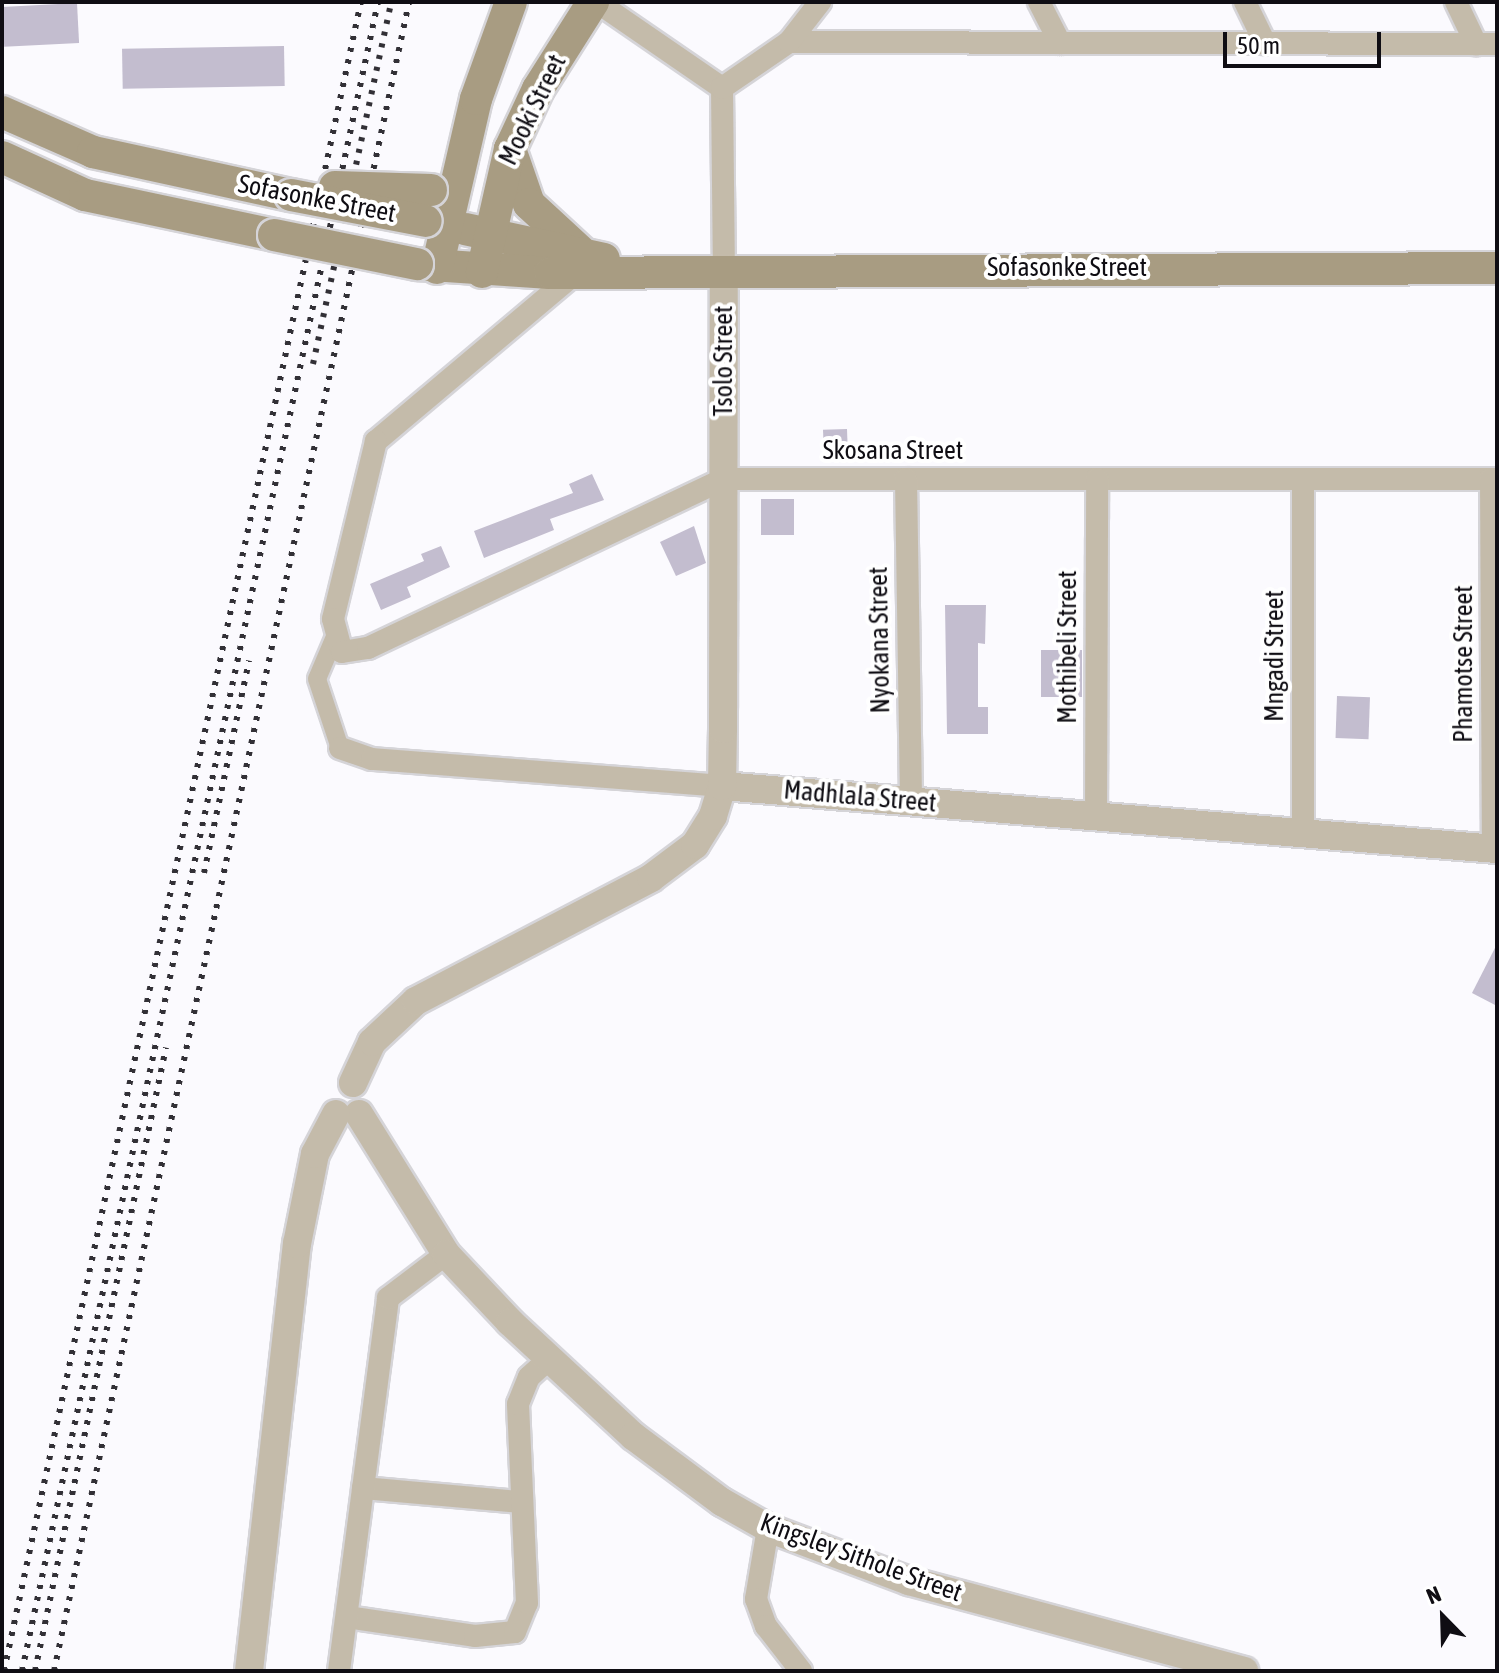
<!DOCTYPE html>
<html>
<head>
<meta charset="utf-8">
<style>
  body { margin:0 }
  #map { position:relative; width:1499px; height:1673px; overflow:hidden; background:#fbfafe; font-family:"Asap Condensed",sans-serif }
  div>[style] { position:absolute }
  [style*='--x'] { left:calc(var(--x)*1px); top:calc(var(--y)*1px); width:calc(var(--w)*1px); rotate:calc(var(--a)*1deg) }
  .building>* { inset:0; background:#c3bdcf; transform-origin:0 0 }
  .roads { filter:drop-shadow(2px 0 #d5d4d8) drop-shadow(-2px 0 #d5d4d8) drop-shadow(0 2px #d5d4d8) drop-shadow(0 -2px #d5d4d8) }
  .pedestrian>* { height:18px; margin:-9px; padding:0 9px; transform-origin:9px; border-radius:9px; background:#c4bbaa }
  .minor>* { height:22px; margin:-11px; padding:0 11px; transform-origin:11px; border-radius:11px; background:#c4bbaa }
  .tertiary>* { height:28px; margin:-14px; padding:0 14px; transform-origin:14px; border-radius:14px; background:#c4bbaa }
  .secondary>* { height:32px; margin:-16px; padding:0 16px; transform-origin:16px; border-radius:16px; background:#a89c82 }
  .rail>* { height:6px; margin-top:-3px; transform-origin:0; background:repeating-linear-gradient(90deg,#323036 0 4px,transparent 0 12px) }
  .bridges { filter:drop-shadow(2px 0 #d5d4d8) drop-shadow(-2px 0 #d5d4d8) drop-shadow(0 2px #d5d4d8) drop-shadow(0 -2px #d5d4d8) }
  .secondary-bridge>* { height:32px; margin:-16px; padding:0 16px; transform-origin:16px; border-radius:16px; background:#a89c82 }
  span { translate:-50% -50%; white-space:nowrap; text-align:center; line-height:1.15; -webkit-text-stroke:8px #fff; paint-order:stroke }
  .street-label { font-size:26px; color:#0f0d13 }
  .frame { position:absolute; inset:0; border:4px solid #0f0d13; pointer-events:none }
  .north { position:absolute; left:1403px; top:1577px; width:80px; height:80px; -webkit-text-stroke:6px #fff; paint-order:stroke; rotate:337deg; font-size:22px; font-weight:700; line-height:32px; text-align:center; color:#0f0d13 }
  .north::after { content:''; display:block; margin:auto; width:28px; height:36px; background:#0f0d13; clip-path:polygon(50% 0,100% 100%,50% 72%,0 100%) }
  .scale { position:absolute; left:1223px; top:32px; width:158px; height:36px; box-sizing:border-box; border:4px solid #0f0d13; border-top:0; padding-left:10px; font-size:24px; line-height:28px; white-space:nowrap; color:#0f0d13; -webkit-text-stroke:6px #fff; paint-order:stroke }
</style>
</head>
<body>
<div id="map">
  <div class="building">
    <i style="left:77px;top:3px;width:40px;height:75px;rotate:87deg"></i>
    <i style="left:284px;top:46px;width:40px;height:162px;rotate:89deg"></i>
    <i style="left:847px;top:429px;width:27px;height:24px;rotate:88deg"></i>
    <i style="clip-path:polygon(592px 474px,604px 500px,550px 519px,554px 530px,484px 558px,474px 531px,573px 493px,569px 484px)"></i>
    <i style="left:761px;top:499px;width:33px;height:36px"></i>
    <i style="clip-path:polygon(694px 526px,706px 563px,676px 576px,660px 542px)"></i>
    <i style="clip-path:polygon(441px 546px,450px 567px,407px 587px,411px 597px,381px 610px,370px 584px,424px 561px,421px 554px)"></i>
    <i style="clip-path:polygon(945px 605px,986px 605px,985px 644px,978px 643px,978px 707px,988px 707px,988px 734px,947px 734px)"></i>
    <i style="left:1082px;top:650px;width:47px;height:41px;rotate:90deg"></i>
    <i style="left:1337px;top:696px;width:33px;height:42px;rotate:2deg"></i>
    <i style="clip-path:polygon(1497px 944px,1497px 1006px,1472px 993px)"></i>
  </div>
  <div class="roads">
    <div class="pedestrian">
      <i style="--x:334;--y:639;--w:43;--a:113"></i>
      <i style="--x:317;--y:679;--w:73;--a:71.6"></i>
    </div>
    <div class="minor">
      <i style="--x:597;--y:2;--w:152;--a:34.5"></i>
      <i style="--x:722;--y:88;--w:180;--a:89.4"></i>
      <i style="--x:1039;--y:2;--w:46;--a:62.9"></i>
      <i style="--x:1245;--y:2;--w:46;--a:64"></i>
      <i style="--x:1456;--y:2;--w:47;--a:64.5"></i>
      <i style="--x:789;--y:42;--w:708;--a:0.16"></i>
      <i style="--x:722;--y:88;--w:81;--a:-34.5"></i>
      <i style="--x:789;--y:42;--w:51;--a:-52.2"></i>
      <i style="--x:577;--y:272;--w:263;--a:139.9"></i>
      <i style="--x:376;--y:441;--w:183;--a:103.6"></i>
      <i style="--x:333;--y:619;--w:34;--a:75"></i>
      <i style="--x:342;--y:652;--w:26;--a:-9"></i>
      <i style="--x:368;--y:648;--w:394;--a:-25.4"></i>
      <i style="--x:724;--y:479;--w:773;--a:0"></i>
      <i style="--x:906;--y:479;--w:322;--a:89.1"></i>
      <i style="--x:1303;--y:479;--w:354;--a:90"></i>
      <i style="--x:1491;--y:479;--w:369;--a:89.7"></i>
      <i style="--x:340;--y:748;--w:34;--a:19"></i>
      <i style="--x:372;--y:759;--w:351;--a:4.4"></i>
      <i style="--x:1096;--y:816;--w:337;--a:-89.8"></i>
      <i style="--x:363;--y:1488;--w:159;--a:5.1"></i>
      <i style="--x:768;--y:1528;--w:72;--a:99.6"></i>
      <i style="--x:756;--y:1599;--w:29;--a:70"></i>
      <i style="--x:766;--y:1626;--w:57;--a:52.1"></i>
      <i style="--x:347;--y:1617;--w:129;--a:8.4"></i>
      <i style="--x:475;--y:1636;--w:40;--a:-5.7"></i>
      <i style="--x:515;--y:1632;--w:31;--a:-68"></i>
      <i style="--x:527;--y:1603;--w:199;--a:-92.6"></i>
      <i style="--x:518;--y:1404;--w:29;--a:-68"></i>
      <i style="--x:529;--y:1377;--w:24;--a:-42"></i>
      <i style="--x:339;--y:1671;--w:376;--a:-82.5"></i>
      <i style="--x:388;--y:1298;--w:73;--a:-37.2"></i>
    </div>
    <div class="tertiary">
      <i style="--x:722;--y:786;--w:778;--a:4.65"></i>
      <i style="--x:353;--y:1083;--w:45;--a:-65.1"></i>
      <i style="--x:372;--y:1042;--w:60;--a:-43"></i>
      <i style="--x:416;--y:1001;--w:265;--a:-27.6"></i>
      <i style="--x:651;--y:878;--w:55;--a:-36.9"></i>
      <i style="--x:695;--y:845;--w:34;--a:-58"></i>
      <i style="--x:713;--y:816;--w:31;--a:-73"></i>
      <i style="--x:722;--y:786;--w:57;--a:-89"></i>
      <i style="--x:723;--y:729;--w:461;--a:-89.9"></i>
      <i style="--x:359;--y:1114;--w:165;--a:58.1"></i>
      <i style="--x:446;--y:1254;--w:93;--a:46.7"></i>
      <i style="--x:510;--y:1322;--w:168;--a:42.8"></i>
      <i style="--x:633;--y:1436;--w:111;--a:36.6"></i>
      <i style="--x:722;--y:1502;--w:53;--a:29.5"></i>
      <i style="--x:768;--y:1528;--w:151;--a:20.6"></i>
      <i style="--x:909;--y:1581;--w:347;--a:15"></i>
      <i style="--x:249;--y:1671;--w:430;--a:-83.6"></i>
      <i style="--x:297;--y:1244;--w:92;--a:-78.7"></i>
      <i style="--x:315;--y:1154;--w:45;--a:-62.3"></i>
    </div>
    <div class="secondary">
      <i style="--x:2;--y:112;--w:99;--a:23.7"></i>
      <i style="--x:93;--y:152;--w:203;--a:12.3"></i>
      <i style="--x:510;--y:149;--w:58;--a:70.9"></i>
      <i style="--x:529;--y:204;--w:69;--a:42.7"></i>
      <i style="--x:2;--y:157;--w:91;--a:24.6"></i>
      <i style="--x:85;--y:195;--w:193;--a:11.9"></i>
      <i style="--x:465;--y:229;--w:142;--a:12.2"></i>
      <i style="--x:417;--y:264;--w:133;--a:3.9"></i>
      <i style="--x:550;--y:273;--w:947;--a:-0.3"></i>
      <i style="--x:437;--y:268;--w:173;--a:-77"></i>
      <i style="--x:476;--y:99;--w:103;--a:-70.2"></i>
      <i style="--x:482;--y:272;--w:126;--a:-77.2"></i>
      <i style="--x:510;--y:149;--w:66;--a:-65"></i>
      <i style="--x:538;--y:89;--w:103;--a:-57.7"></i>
    </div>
  </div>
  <div class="rail">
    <i style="--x:313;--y:364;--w:370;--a:-77.8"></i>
    <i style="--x:204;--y:873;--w:217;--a:-78"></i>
    <i style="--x:4;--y:1671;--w:1707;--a:-77.93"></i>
    <i style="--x:22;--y:1671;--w:1707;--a:-77.96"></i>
    <i style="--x:35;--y:1671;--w:637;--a:-78.13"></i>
    <i style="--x:54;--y:1671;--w:1706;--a:-77.99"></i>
  </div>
  <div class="bridges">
    <div class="secondary-bridge">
      <i style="--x:335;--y:187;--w:96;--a:1.8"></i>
      <i style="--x:291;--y:195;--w:137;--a:10.9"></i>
      <i style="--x:274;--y:235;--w:146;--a:11.5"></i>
    </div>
  </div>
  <div class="street-label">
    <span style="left:533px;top:110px;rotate:-64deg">Mooki Street</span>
    <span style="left:317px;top:199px;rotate:11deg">Sofasonke Street</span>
    <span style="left:1067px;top:268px">Sofasonke Street</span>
    <span style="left:724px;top:361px;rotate:-90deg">Tsolo Street</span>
    <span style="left:893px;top:451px">Skosana Street</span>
    <span style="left:880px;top:640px;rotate:-91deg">Nyokana Street</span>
    <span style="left:1068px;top:647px;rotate:-90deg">Mothibeli Street</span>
    <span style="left:1275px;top:656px;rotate:-90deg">Mngadi Street</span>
    <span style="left:1464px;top:664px;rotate:-90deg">Phamotse Street</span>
    <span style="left:860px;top:797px;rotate:5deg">Madhlala Street</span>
    <span style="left:861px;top:1558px;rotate:20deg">Kingsley Sithole Street</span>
  </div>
  <div class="frame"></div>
  <div class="north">N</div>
  <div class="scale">50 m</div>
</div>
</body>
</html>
